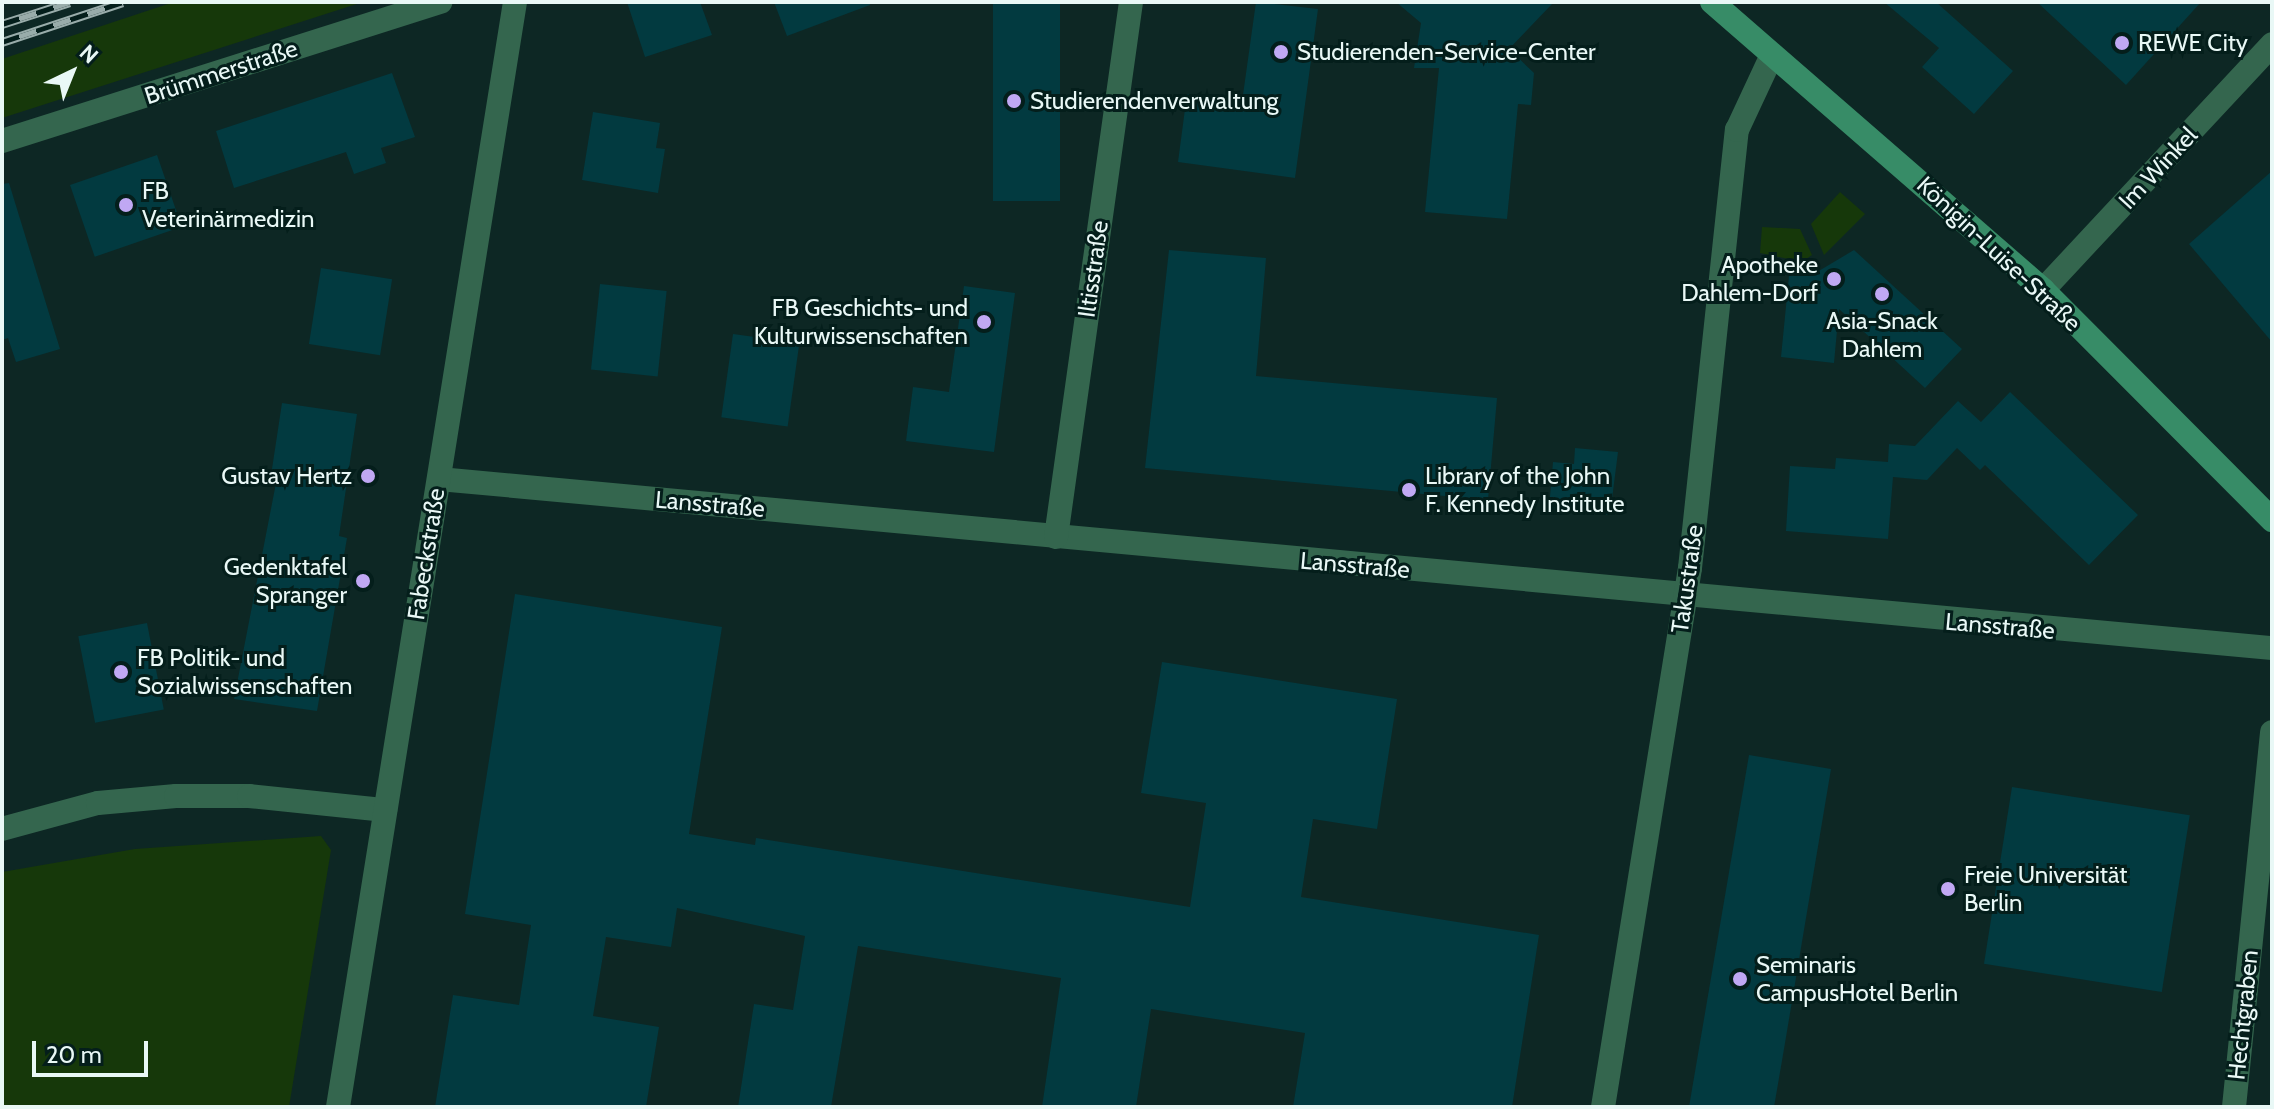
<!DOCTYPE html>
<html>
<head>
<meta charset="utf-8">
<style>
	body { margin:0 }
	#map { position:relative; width:2274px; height:1109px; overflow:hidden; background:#0d2724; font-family:Cabin,sans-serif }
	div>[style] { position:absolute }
	.green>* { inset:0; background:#16380a }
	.building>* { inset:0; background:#023a40; transform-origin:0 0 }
	.street>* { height:24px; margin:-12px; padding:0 12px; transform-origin:12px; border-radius:12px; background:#34664e }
	.secondary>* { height:24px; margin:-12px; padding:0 12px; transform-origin:12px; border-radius:12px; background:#378c67 }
	.rail>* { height:9px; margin-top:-4.5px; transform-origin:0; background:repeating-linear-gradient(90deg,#041e1b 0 18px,#99acaa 0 36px); box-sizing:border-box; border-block:2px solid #99acaa }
	.dots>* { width:22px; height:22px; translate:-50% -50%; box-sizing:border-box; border:4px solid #041e1b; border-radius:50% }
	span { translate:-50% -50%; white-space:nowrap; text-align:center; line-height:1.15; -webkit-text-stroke:6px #041e1b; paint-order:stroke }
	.poi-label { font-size:24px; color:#e9f8f6 }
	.left { translate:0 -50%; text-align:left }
	.right { translate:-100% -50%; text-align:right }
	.street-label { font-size:24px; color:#e9f8f6 }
	.frame { position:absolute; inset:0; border:4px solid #e9f8f6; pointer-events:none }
	.north { position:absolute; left:32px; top:32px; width:80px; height:80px; -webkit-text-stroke:6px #041e1b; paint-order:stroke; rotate:43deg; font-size:22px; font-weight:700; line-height:32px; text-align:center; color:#e9f8f6 }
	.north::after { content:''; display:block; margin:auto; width:28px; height:36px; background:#e9f8f6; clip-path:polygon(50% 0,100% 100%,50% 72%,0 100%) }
	.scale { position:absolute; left:32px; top:1041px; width:116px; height:36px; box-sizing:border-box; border:4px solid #e9f8f6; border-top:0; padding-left:10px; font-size:24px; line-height:28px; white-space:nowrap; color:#e9f8f6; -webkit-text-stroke:6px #041e1b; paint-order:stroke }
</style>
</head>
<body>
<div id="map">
	<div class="green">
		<div style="clip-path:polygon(174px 2px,363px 2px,2px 118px,2px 59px)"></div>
		<div style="clip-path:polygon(1840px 192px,1865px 214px,1824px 255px,1811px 224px)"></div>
		<div style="clip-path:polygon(1762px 227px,1800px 229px,1812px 255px,1802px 262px,1760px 253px)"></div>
		<div style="clip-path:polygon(321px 836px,331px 850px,289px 1107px,2px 1107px,2px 872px,135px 849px)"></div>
	</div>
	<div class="building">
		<div style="clip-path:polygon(627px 2px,700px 2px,712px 35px,645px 57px)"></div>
		<div style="clip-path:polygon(774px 2px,869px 2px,870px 5px,787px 36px)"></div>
		<div style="left:993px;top:2px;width:67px;height:199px"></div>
		<div style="clip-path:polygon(1256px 2px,1318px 9px,1295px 178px,1178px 162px,1187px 94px,1242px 102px)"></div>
		<div style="clip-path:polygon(1396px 2px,1554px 2px,1509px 49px,1534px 73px,1531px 105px,1518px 104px,1507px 219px,1425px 212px,1439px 68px,1414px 68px,1421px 23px)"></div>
		<div style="clip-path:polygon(1884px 2px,1936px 2px,2013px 71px,1974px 114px,1922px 67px,1939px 48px)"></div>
		<div style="clip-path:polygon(2037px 2px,2201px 2px,2126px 85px)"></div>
		<div style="clip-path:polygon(392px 73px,415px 137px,381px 148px,386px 163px,354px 174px,346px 152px,234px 188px,216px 131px)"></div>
		<div style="clip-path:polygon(593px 112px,660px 123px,656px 148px,665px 149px,658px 193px,582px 180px)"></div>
		<div style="left:157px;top:155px;width:76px;height:92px;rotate:71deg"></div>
		<div style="clip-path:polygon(2272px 171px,2272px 342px,2189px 244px)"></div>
		<div style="clip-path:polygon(9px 183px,60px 349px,16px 362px,8px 338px,2px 340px,2px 184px)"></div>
		<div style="clip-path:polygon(1169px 250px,1266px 258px,1256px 376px,1497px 398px,1488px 500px,1145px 468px)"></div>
		<div style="clip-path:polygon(1854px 250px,1962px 349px,1925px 388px,1839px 309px,1834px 363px,1781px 357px,1789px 276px,1812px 275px)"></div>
		<div style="left:321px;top:268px;width:72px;height:77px;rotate:9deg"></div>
		<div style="left:600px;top:284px;width:67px;height:86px;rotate:6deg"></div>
		<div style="clip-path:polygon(964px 286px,1015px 293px,994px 452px,906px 441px,913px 387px,949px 392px)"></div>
		<div style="left:733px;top:334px;width:67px;height:84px;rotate:8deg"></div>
		<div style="clip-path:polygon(2010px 392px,2138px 515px,2089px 565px,1985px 465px,1980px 470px,1957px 448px,1927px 480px,1893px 477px,1888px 539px,1786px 531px,1790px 466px,1835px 469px,1836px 458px,1888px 462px,1889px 444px,1915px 446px,1958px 401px,1981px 422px)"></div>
		<div style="clip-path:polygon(282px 403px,357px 414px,339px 536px,347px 538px,317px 711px,234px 699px,276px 483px,270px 482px)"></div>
		<div style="clip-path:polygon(1575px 448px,1618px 452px,1610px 515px,1549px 508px,1553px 462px,1574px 464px)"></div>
		<div style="clip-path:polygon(515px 594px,722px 627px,689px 834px,755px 845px,756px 838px,1190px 907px,1206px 803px,1141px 793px,1162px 662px,1397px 699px,1377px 829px,1313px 819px,1301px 897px,1539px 935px,1512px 1107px,1293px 1107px,1305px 1033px,1151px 1009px,1136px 1107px,1042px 1107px,1061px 978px,858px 946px,831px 1107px,738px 1107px,754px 1004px,793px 1010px,805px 936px,677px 908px,671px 947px,606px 937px,593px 1016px,659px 1027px,646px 1107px,435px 1107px,453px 995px,519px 1005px,531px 925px,465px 914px)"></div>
		<div style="left:147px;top:623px;width:88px;height:70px;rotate:79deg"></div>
		<div style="clip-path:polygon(1749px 755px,1831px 769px,1784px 1049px,1774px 1107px,1689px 1107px)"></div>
		<div style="left:2012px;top:787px;width:180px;height:179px;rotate:9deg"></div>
	</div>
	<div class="street">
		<div style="left:2px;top:141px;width:460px;rotate:-17.6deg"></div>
		<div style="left:2043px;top:290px;width:336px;rotate:-47deg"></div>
		<div style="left:439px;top:479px;width:1841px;rotate:5.27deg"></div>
		<div style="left:1056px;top:537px;width:540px;rotate:-82.02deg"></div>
		<div style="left:2px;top:829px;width:99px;rotate:-15.2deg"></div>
		<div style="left:98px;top:803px;width:78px;rotate:-5.1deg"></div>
		<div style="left:176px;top:796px;width:73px"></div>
		<div style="left:249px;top:796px;width:137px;rotate:5.9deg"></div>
		<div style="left:338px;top:1107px;width:1119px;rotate:-80.9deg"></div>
		<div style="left:1603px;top:1107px;width:546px;rotate:-80.83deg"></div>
		<div style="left:1690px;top:568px;width:441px;rotate:-83.9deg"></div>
		<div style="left:1737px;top:130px;width:83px;rotate:-65deg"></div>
		<div style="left:2234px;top:1107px;width:377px;rotate:-84.2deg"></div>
	</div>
	<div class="secondary">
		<div style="left:1712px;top:2px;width:439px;rotate:41deg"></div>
		<div style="left:2043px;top:290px;width:325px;rotate:45.1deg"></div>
	</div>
	<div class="rail">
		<div style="left:2px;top:24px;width:71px;rotate:-17.9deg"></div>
		<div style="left:2px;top:42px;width:127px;rotate:-18.3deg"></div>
	</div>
	<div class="dots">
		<div style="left:2122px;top:43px;background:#c0a8f3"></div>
		<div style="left:1281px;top:52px;background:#c0a8f3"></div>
		<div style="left:1014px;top:101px;background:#c0a8f3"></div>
		<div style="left:126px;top:205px;background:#c0a8f3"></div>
		<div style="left:1834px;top:279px;background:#c0a8f3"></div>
		<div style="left:1882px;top:294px;background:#c0a8f3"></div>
		<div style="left:984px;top:322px;background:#c0a8f3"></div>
		<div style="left:368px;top:476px;background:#c0a8f3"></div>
		<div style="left:1409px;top:490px;background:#c0a8f3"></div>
		<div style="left:363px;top:581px;background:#c0a8f3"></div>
		<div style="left:121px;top:672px;background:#c0a8f3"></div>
		<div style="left:1948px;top:889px;background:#c0a8f3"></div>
		<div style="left:1740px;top:979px;background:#c0a8f3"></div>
	</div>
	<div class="poi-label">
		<span class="left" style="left:2138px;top:43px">REWE City</span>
		<span class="left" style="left:1297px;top:52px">Studierenden-Service-Center</span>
		<span class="left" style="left:1030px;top:101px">Studierendenverwaltung</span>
		<span class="left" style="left:142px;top:205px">FB<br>Veterinärmedizin</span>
		<span class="right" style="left:1818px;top:279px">Apotheke<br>Dahlem-Dorf</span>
		<span class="right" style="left:968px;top:322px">FB Geschichts- und<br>Kulturwissenschaften</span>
		<span style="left:1882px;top:335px">Asia-Snack<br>Dahlem</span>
		<span class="right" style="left:352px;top:476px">Gustav Hertz</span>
		<span class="left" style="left:1425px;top:490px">Library of the John<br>F. Kennedy Institute</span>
		<span class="right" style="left:347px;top:581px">Gedenktafel<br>Spranger</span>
		<span class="left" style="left:137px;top:672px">FB Politik- und<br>Sozialwissenschaften</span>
		<span class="left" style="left:1964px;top:889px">Freie Universität<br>Berlin</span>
		<span class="left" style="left:1756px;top:979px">Seminaris<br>CampusHotel Berlin</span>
	</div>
	<div class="street-label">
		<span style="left:221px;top:72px;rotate:-18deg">Brümmerstraße</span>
		<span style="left:2158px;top:168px;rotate:-47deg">Im Winkel</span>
		<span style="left:1999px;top:254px;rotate:43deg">Königin-Luise-Straße</span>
		<span style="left:1093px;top:269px;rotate:-82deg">Iltisstraße</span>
		<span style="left:710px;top:504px;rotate:5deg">Lansstraße</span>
		<span style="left:426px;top:554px;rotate:-81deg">Fabeckstraße</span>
		<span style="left:1355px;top:565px;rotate:5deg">Lansstraße</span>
		<span style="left:1687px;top:579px;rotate:-82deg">Takustraße</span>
		<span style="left:2000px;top:626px;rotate:5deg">Lansstraße</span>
		<span style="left:2243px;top:1015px;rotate:-84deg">Hechtgraben</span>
	</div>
	<div class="frame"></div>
	<div class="north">N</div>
	<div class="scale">20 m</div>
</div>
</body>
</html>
